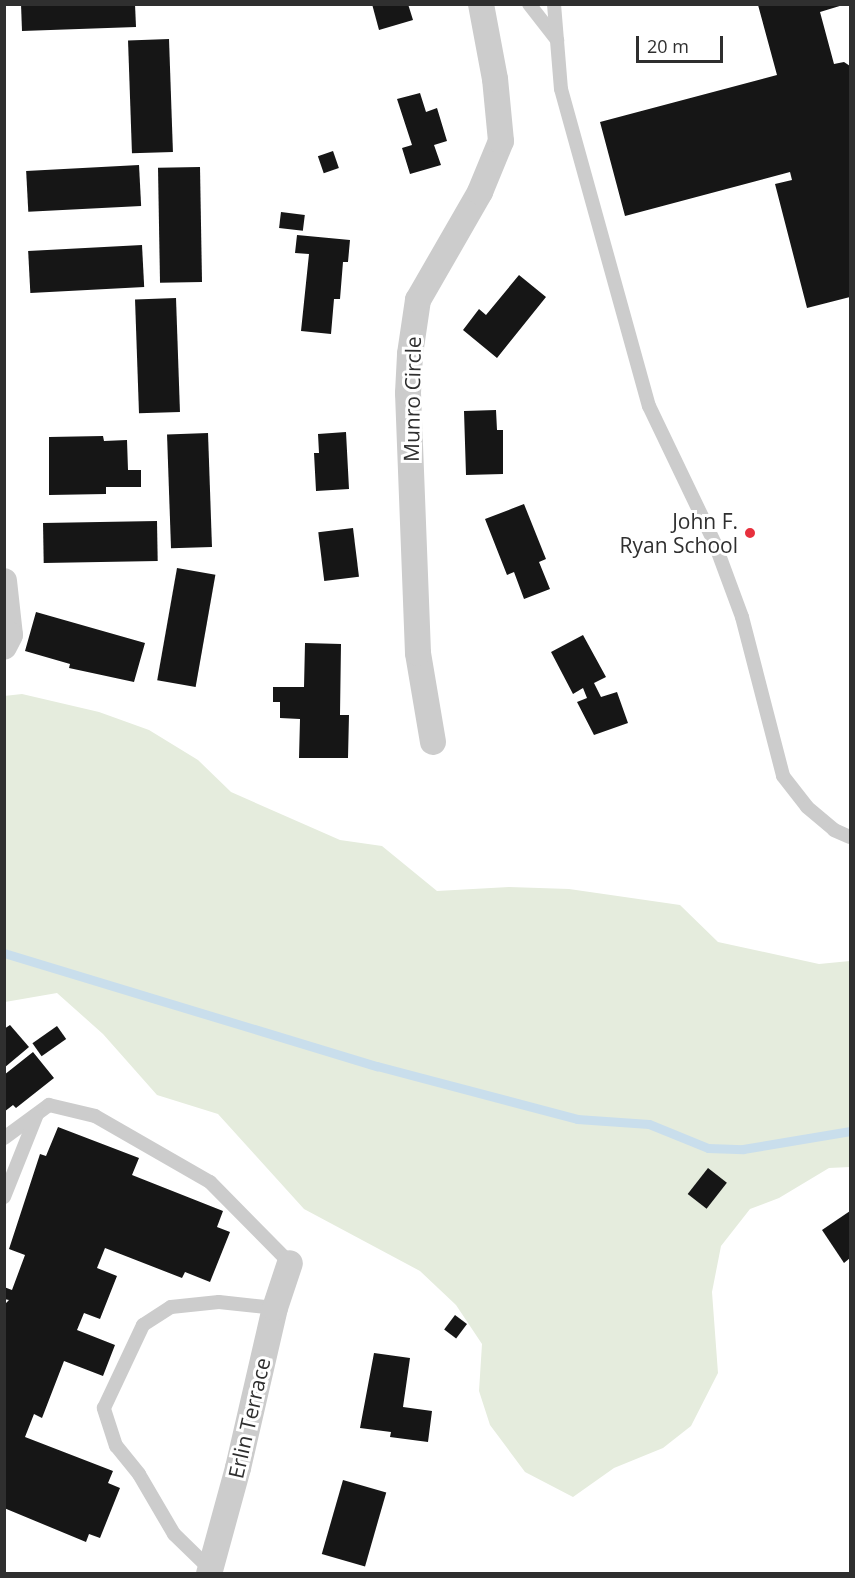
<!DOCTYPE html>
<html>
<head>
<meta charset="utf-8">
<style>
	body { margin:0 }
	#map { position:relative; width:855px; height:1578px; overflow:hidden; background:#fff; font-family:"Open Sans",sans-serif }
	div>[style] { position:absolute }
	.green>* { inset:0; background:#e5ecdd }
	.stream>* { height:9px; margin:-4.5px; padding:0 4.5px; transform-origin:4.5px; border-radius:4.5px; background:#c9deec }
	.building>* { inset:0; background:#161616; transform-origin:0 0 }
	.service>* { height:14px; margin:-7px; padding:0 7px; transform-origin:7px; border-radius:7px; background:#ccc }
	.minor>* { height:26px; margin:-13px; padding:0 13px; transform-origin:13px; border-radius:13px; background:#ccc }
	.dots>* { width:16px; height:16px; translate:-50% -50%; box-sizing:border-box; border:3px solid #fff; border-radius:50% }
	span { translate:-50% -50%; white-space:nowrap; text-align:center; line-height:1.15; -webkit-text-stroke:6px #fff; paint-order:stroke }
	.street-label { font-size:21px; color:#2f2f2f }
	.poi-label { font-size:21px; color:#2f2f2f }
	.right { translate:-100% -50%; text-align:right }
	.frame { position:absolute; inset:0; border:6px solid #2f2f2f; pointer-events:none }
	.scale { position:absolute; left:636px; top:36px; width:87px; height:27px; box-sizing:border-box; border:3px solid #2f2f2f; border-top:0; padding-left:8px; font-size:18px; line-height:21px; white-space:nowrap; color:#2f2f2f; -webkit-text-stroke:4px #fff; paint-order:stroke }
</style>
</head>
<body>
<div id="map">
	<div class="green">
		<div style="clip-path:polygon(22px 694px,99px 712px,149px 730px,198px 760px,231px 792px,340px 840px,382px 846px,437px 891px,509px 887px,569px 889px,680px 905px,718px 942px,819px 964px,850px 961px,850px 1167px,829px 1168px,779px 1198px,750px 1209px,721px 1246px,712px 1292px,718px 1373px,691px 1426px,663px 1448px,614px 1468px,573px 1497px,525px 1472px,490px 1425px,479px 1391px,482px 1344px,456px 1305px,420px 1271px,304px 1209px,218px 1114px,157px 1095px,103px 1034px,57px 993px,5px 1002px,4px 696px)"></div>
	</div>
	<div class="stream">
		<div style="left:4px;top:953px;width:390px;rotate:16.9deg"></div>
		<div style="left:377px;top:1066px;width:207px;rotate:14.8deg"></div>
		<div style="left:577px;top:1119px;width:72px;rotate:4deg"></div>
		<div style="left:649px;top:1124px;width:64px;rotate:22.1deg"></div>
		<div style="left:708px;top:1148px;width:35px;rotate:2deg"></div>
		<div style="left:743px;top:1149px;width:109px;rotate:-9.5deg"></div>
	</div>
	<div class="building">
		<div style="clip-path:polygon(21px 4px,135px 4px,136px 27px,22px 31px)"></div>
		<div style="clip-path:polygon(372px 4px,408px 4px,413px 20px,379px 30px)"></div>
		<div style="clip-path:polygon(758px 5px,843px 5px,820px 12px,834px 64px,844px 62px,850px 66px,850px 297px,807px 308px,775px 184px,792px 180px,790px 172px,625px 216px,600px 122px,777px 75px)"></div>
		<div style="left:169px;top:39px;width:113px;height:41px;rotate:88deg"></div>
		<div style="clip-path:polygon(420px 93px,426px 112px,437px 108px,447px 141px,434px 145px,441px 165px,410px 174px,402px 148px,412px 145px,397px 99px)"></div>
		<div style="left:333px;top:151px;width:18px;height:16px;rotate:71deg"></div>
		<div style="left:139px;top:165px;width:41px;height:113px;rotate:87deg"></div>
		<div style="left:200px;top:167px;width:115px;height:42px;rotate:89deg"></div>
		<div style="left:281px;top:212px;width:24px;height:16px;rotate:7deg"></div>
		<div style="clip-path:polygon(297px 235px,350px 240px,348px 262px,343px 262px,340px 299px,334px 299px,331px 334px,301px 331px,309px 254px,295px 253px)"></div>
		<div style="left:142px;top:245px;width:42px;height:114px;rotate:87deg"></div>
		<div style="clip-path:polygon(519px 275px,546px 297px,497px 358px,463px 330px,479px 309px,486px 315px)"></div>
		<div style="left:176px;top:298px;width:114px;height:41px;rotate:88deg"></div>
		<div style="clip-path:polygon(496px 410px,497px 430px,503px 430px,503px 474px,466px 475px,464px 411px)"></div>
		<div style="clip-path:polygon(346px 432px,349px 489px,316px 491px,314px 453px,319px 453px,318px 434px)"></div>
		<div style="left:208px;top:433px;width:114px;height:41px;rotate:88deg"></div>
		<div style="clip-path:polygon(103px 436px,104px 441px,127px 440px,128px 470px,141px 470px,141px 487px,106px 487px,106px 494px,49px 495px,49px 437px)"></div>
		<div style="clip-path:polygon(524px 504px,546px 559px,539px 562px,550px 589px,524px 599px,514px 572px,507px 575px,485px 519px)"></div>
		<div style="left:157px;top:521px;width:40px;height:114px;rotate:89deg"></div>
		<div style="left:353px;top:528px;width:49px;height:35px;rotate:83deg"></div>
		<div style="left:177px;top:568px;width:39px;height:114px;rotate:10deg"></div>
		<div style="clip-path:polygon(36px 612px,145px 643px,134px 682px,69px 668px,70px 664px,25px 651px)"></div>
		<div style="clip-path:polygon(583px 635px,606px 677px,594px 683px,601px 697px,617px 692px,628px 723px,594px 735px,577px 702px,587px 698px,583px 688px,573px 694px,551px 652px)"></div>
		<div style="clip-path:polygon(305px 643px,341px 644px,340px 715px,349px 715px,348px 758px,299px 758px,300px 719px,280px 718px,280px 702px,273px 702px,273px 687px,304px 687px)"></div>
		<div style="clip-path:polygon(10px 1025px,29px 1047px,4px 1068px,4px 1029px)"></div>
		<div style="left:57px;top:1026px;width:16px;height:30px;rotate:55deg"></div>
		<div style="clip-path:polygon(33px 1052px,54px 1078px,16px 1108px,13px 1105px,4px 1112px,4px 1075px)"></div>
		<div style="clip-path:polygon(58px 1127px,139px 1158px,132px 1175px,223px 1211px,217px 1227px,230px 1232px,210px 1282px,185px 1272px,182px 1278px,105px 1248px,97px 1268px,117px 1276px,100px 1319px,84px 1313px,77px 1330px,115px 1345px,103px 1376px,64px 1361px,42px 1418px,34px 1414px,25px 1437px,113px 1471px,108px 1483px,120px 1488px,100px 1538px,89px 1534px,86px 1542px,4px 1508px,4px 1305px,9px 1300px,4px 1299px,4px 1287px,12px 1290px,25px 1255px,9px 1249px,40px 1154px,46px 1156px)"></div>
		<div style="left:708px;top:1168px;width:24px;height:33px;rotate:38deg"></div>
		<div style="clip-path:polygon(850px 1211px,850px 1258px,844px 1263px,822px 1230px)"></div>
		<div style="left:455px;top:1315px;width:15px;height:18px;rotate:37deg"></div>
		<div style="clip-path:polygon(374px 1353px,410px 1358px,403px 1407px,432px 1411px,428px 1442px,390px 1437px,391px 1432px,360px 1428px)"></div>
		<div style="left:343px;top:1480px;width:45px;height:77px;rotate:16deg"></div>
	</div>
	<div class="service">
		<div style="left:529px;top:4px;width:46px;rotate:52.1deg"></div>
		<div style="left:554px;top:4px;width:85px;rotate:85.3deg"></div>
		<div style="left:561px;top:89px;width:329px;rotate:74.5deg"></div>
		<div style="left:649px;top:406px;width:153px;rotate:64.4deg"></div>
		<div style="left:715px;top:544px;width:78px;rotate:69.7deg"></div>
		<div style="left:742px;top:617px;width:164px;rotate:75.5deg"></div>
		<div style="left:783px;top:776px;width:39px;rotate:52deg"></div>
		<div style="left:807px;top:807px;width:35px;rotate:40deg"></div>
		<div style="left:834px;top:830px;width:17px;rotate:24deg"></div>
		<div style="left:4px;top:1138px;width:56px;rotate:-36.3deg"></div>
		<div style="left:49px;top:1105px;width:47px;rotate:13.4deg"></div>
		<div style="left:95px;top:1116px;width:133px;rotate:29.9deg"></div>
		<div style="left:210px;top:1182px;width:114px;rotate:45.4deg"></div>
		<div style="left:4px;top:1197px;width:89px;rotate:-68.3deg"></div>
		<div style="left:210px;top:1569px;width:50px;rotate:-135.8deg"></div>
		<div style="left:174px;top:1534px;width:69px;rotate:-120.3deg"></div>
		<div style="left:139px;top:1474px;width:36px;rotate:-129deg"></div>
		<div style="left:116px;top:1446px;width:40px;rotate:-108deg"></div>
		<div style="left:104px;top:1408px;width:92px;rotate:-64.8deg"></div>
		<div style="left:143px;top:1325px;width:33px;rotate:-33deg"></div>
		<div style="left:171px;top:1307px;width:48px;rotate:-5.9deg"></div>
		<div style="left:219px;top:1302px;width:56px;rotate:6.1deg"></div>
	</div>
	<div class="minor">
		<div style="left:4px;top:581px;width:54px;rotate:83.7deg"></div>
		<div style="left:10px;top:635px;width:13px;rotate:117deg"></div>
		<div style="left:433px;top:742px;width:90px;rotate:-99.6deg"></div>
		<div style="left:418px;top:653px;width:260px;rotate:-92.2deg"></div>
		<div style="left:408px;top:393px;width:39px;rotate:-87deg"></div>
		<div style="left:410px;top:354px;width:55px;rotate:-81.6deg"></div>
		<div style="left:418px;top:300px;width:125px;rotate:-60.1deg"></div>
		<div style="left:480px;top:192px;width:55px;rotate:-67.6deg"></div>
		<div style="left:501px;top:141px;width:62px;rotate:-95.5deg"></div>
		<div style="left:495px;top:79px;width:76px;rotate:-100.6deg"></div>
		<div style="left:209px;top:1574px;width:110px;rotate:-74.7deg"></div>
		<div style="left:238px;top:1468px;width:164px;rotate:-77deg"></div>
		<div style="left:275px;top:1308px;width:47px;rotate:-71.6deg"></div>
	</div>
	<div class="dots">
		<div style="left:750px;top:533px;background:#e7303d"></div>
	</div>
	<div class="street-label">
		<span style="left:412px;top:399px;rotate:-89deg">Munro Circle</span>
		<span style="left:249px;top:1418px;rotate:-77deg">Erlin Terrace</span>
	</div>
	<div class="poi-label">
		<span class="right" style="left:738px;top:533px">John F.<br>Ryan School</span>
	</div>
	<div class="frame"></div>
	<div class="scale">20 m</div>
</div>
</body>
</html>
